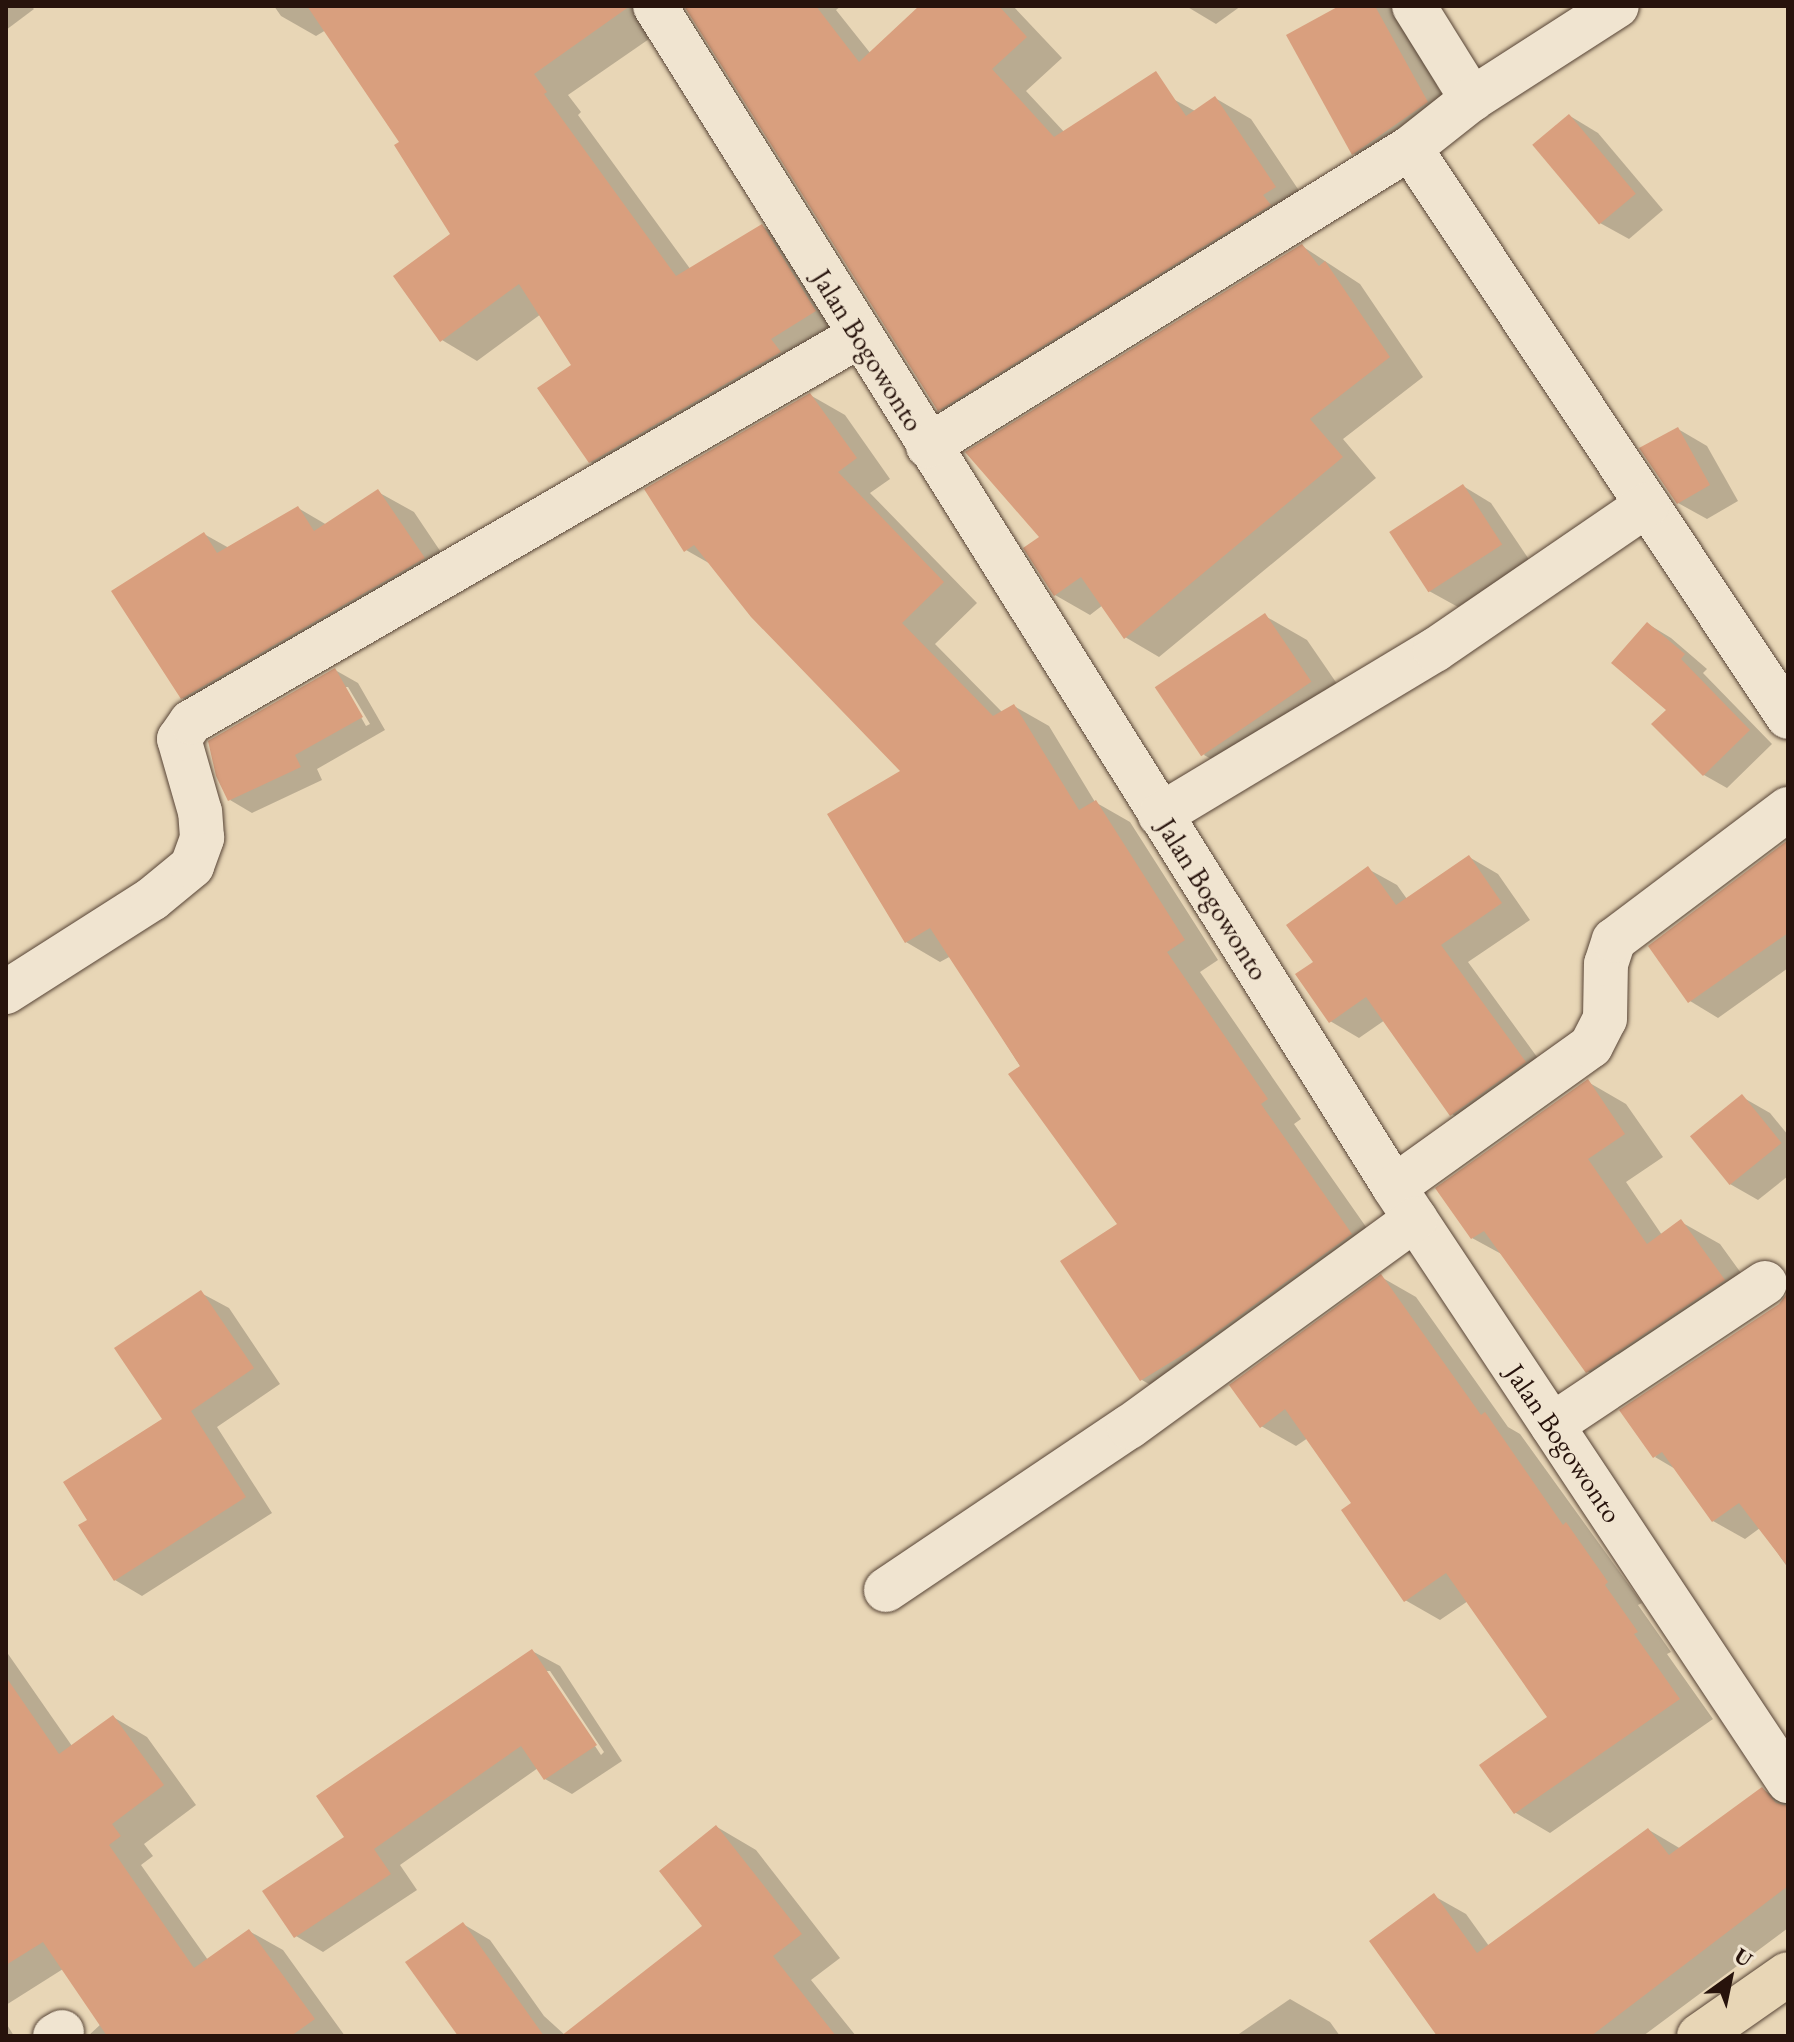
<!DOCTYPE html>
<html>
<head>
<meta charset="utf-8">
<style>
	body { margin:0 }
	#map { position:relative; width:1794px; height:2042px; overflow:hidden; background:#e8d6b6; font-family:"EB Garamond",serif }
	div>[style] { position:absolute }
	.shadow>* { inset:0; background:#0003 }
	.building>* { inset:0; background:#d99f7e; transform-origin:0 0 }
	.roads { filter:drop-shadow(0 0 2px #574436) drop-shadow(0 0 2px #574436) }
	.minor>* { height:44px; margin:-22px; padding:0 22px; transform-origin:22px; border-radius:22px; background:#f0e4d0 }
	.major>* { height:44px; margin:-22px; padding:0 22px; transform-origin:22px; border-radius:22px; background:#e8d6b6 }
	span { translate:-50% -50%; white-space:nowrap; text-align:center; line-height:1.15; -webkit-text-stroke:6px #f0e4d0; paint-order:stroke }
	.street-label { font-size:28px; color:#27130c }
	.frame { position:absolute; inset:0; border:8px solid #27130c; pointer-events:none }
	.north { position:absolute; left:1690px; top:1938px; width:80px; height:80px; -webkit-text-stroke:6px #f0e4d0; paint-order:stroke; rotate:33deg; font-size:22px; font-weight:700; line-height:32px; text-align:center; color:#27130c }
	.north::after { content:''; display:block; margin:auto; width:28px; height:36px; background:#27130c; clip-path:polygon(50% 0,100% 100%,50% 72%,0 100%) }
</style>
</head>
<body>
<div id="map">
	<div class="shadow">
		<div style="clip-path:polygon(6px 6px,31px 6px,34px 9px,6px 30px)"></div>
		<div style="clip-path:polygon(274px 6px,676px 6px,665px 28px,568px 95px,581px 112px,578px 115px,691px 270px,762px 226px,798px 247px,851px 332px,625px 482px,590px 462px,574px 366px,541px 314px,477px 361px,442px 340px,453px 235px,402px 143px,326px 30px,316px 36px,281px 16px)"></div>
		<div style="clip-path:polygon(687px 6px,841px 6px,836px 10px,871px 54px,922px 6px,1013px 6px,1062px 58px,1026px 91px,1066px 134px,1173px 99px,1195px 111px,1215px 98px,1251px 119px,1310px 207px,975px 430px,939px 409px)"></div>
		<div style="clip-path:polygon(1186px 6px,1241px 6px,1216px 24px)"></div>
		<div style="clip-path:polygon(1344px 6px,1389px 6px,1396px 10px,1455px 119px,1382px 170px,1353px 153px)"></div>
		<div style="clip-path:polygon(1570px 116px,1598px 133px,1663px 210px,1629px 239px,1600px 223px)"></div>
		<div style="clip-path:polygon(1302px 246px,1360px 284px,1423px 377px,1343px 439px,1376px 478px,1159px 657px,1125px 637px,1103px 605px,1090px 615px,1055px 595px,1042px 538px)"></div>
		<div style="clip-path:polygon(810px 395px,845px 415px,890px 479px,870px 493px,977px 603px,935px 644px,1003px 713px,1014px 706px,1049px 726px,1095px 802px,1130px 822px,1218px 960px,1200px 972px,1301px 1119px,1294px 1124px,1385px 1254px,1176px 1400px,1142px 1380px,1063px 1262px,1120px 1225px,951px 956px,940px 962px,906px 942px,903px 771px,714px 566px,686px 550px)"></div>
		<div style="clip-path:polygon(1678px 429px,1707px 446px,1738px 501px,1707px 519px,1678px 503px)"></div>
		<div style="clip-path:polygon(1463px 486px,1491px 503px,1530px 561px,1458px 607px,1429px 591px)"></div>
		<div style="clip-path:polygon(378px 492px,414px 512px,459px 579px,218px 718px,182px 698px,204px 534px,229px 548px,298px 508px,327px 525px)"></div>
		<div style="clip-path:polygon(1265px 616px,1307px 640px,1353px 707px,1246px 779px,1204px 755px)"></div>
		<div style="clip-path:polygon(1648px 624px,1671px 638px,1707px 669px,1703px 673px,1772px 744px,1727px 788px,1704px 775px,1669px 709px)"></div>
		<div style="clip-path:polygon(evenodd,335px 670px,358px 683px,385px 730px,317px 769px,322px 780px,252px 813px,230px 800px,335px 670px,344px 687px,348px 687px,370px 724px,366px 726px,344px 687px)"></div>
		<div style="clip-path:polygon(1788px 841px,1788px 968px,1718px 1018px,1690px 1001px)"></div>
		<div style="clip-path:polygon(1469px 857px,1498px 874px,1530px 920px,1468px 962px,1553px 1079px,1480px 1131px,1452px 1114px,1385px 1020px,1359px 1038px,1330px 1021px,1316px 962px,1368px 869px,1397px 885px,1407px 899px)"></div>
		<div style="clip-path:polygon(1588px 1082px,1626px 1104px,1663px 1157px,1626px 1182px,1662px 1235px,1681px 1222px,1720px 1244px,1762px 1302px,1626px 1393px,1587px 1371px,1505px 1256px,1472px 1238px)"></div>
		<div style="clip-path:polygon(1742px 1097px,1770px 1113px,1788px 1135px,1788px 1176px,1758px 1200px,1730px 1184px)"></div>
		<div style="clip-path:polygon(1381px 1277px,1416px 1297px,1508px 1427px,1520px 1434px,1642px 1603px,1638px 1605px,1671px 1652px,1667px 1654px,1713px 1719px,1550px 1833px,1516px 1813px,1482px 1765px,1550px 1717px,1468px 1601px,1440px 1620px,1405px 1600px,1354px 1504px,1308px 1438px,1296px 1446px,1261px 1426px)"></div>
		<div style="clip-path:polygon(201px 1293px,229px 1308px,280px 1384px,217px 1427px,272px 1513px,142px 1596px,115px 1580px)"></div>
		<div style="clip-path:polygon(1788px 1297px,1788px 1568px,1760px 1528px,1745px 1539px,1713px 1521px,1677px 1470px,1655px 1457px)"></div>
		<div style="clip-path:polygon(6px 1651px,72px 1746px,113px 1717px,147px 1737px,196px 1805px,144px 1844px,153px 1856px,141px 1865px,208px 1960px,249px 1931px,283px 1950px,345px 2036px,88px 2036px,101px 2024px,63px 1969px,6px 2005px)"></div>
		<div style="clip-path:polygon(evenodd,532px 1651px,560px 1666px,622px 1761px,572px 1794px,545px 1779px,538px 1768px,400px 1865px,417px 1890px,323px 1952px,296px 1936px,347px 1838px,532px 1651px,545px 1671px,550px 1671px,604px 1752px,601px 1755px,545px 1671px)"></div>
		<div style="clip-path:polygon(1762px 1789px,1788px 1804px,1788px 1928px,1643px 2036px,1440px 2036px,1434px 1896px,1466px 1914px,1489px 1946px,1649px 1830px,1681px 1849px)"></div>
		<div style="clip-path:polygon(717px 1827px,756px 1850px,840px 1958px,811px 1980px,856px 2036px,584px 2036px,705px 1926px)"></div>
		<div style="clip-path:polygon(463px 1924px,490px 1940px,544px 2016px,566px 2036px,460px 2036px)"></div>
		<div style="clip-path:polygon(1290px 1999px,1330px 2022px,1340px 2036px,1236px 2036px)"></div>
		<div style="clip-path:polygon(6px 2023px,14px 2036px,6px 2036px)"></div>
	</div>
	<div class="building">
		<div style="clip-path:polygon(307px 6px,630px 6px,534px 74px,547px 92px,544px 94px,676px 276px,762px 224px,816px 311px,771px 339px,781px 352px,589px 463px,537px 388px,571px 365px,519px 284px,440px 342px,393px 276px,450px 234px,394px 145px,399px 142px)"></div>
		<div style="clip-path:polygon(684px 6px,816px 6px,859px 62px,919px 6px,999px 6px,1027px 37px,992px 69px,1054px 137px,1156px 71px,1186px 116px,1215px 96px,1276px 187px,1263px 195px,1271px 205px,938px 411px)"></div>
		<div style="clip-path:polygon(1339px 6px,1375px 6px,1428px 102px,1352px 155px,1286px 35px)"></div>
		<div style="left:1569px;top:114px;width:104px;height:48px;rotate:50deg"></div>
		<div style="clip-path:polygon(1302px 244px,1319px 266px,1325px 261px,1390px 357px,1310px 419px,1343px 457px,1124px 639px,1081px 577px,1054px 596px,1023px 548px,1039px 537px,965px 452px)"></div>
		<div style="clip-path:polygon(810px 393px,857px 458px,838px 472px,944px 582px,902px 623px,993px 716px,1014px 704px,1079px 810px,1096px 800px,1185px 940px,1167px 952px,1268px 1099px,1261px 1104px,1352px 1234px,1199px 1345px,1140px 1381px,1060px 1261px,1117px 1224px,1008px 1074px,1020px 1066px,930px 928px,905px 943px,827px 814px,900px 771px,751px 617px,694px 545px,684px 552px,644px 489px)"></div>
		<div style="clip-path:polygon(1678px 427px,1710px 485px,1677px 504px,1639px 448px)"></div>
		<div style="left:1463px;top:484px;width:72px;height:88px;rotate:57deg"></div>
		<div style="clip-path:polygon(378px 489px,425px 558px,181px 699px,111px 591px,204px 532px,217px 553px,298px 506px,314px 531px)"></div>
		<div style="left:1265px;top:613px;width:83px;height:133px;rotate:56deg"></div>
		<div style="clip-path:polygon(1647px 622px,1685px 654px,1681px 659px,1750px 730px,1703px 776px,1651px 724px,1666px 710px,1611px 663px)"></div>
		<div style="clip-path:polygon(335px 668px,363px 717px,295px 755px,301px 767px,228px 801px,216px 776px,208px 741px)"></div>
		<div style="clip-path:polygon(1788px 840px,1788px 933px,1688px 1003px,1648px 946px)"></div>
		<div style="clip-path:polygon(1469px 855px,1502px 903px,1441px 945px,1526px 1062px,1450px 1116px,1366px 997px,1329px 1023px,1295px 974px,1313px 962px,1286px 925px,1368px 866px,1396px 905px)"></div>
		<div style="clip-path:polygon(1588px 1079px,1625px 1134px,1588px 1159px,1647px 1244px,1681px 1219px,1725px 1280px,1586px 1373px,1484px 1231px,1471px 1239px,1435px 1188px)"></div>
		<div style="left:1742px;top:1094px;width:63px;height:67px;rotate:51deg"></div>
		<div style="clip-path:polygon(1381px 1274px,1481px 1415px,1485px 1412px,1563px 1525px,1566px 1522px,1608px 1582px,1605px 1585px,1638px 1632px,1634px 1634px,1680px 1699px,1514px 1814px,1479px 1765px,1547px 1717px,1446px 1573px,1404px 1602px,1341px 1510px,1351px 1503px,1285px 1409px,1260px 1428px,1229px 1385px)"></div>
		<div style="clip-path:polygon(201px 1290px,254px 1368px,191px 1411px,246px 1497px,114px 1581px,78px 1525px,87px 1520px,63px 1482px,162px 1419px,114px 1348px)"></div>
		<div style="clip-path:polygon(1788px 1292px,1788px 1567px,1739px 1503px,1712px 1522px,1662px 1452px,1653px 1458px,1619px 1410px,1779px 1304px)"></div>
		<div style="clip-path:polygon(532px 1649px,597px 1745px,544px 1780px,521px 1746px,374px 1849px,391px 1874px,294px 1938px,262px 1891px,344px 1837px,316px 1796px)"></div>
		<div style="clip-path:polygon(6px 1677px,59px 1754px,113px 1715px,164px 1785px,112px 1824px,121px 1836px,109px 1845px,194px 1968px,249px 1929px,315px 2019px,291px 2036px,107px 2036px,43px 1942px,6px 1965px)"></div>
		<div style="clip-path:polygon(1762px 1787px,1776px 1803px,1788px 1806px,1788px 1886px,1591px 2036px,1437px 2036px,1369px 1941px,1434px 1893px,1477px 1953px,1648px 1828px,1669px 1855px)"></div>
		<div style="clip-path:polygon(716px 1825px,802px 1934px,773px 1956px,836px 2036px,561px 2036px,702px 1926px,659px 1871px)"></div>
		<div style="clip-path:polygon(463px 1922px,544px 2036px,458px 2036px,405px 1962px)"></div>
	</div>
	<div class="roads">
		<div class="minor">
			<div style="left:655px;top:6px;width:1393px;rotate:57.96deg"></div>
			<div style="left:1394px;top:1187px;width:713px;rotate:56.44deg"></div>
			<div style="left:1414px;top:6px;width:110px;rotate:58.1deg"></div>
			<div style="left:1410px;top:148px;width:683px;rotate:56.4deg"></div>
			<div style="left:928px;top:446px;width:567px;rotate:-31.73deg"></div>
			<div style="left:1410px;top:148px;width:79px;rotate:-38.3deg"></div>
			<div style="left:1472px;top:99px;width:172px;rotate:-32.7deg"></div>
			<div style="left:1160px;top:815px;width:321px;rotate:-31deg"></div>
			<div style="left:1435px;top:650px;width:257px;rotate:-34.4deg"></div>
			<div style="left:6px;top:992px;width:173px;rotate:-32.5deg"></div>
			<div style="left:152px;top:899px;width:52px;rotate:-39.5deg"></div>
			<div style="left:192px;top:866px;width:30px;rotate:-70deg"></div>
			<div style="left:202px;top:838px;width:26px;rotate:-94deg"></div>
			<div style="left:200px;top:812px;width:76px;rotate:-106deg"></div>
			<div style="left:179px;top:739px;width:21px;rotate:-55deg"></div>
			<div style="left:191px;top:722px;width:772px;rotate:-30.02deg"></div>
			<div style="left:1394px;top:1187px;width:242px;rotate:-35.6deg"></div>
			<div style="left:1591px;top:1046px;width:30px;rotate:-63deg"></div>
			<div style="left:1605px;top:1019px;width:55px;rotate:-89deg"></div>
			<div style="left:1606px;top:964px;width:25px;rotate:-72deg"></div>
			<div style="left:1614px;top:940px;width:218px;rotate:-37deg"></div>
			<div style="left:1552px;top:1425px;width:256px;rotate:-33.7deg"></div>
			<div style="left:886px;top:1590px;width:293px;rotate:-33.9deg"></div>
			<div style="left:1129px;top:1427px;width:354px;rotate:-36deg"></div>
			<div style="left:55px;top:2036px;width:8px;rotate:-30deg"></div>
		</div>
		<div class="major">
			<div style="left:1699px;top:2036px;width:108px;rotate:-34.9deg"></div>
		</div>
	</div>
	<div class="street-label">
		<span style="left:868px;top:350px;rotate:58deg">Jalan Bogowonto</span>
		<span style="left:1213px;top:899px;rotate:58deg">Jalan Bogowonto</span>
		<span style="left:1564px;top:1443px;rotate:56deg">Jalan Bogowonto</span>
	</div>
	<div class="frame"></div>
	<div class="north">U</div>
</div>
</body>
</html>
